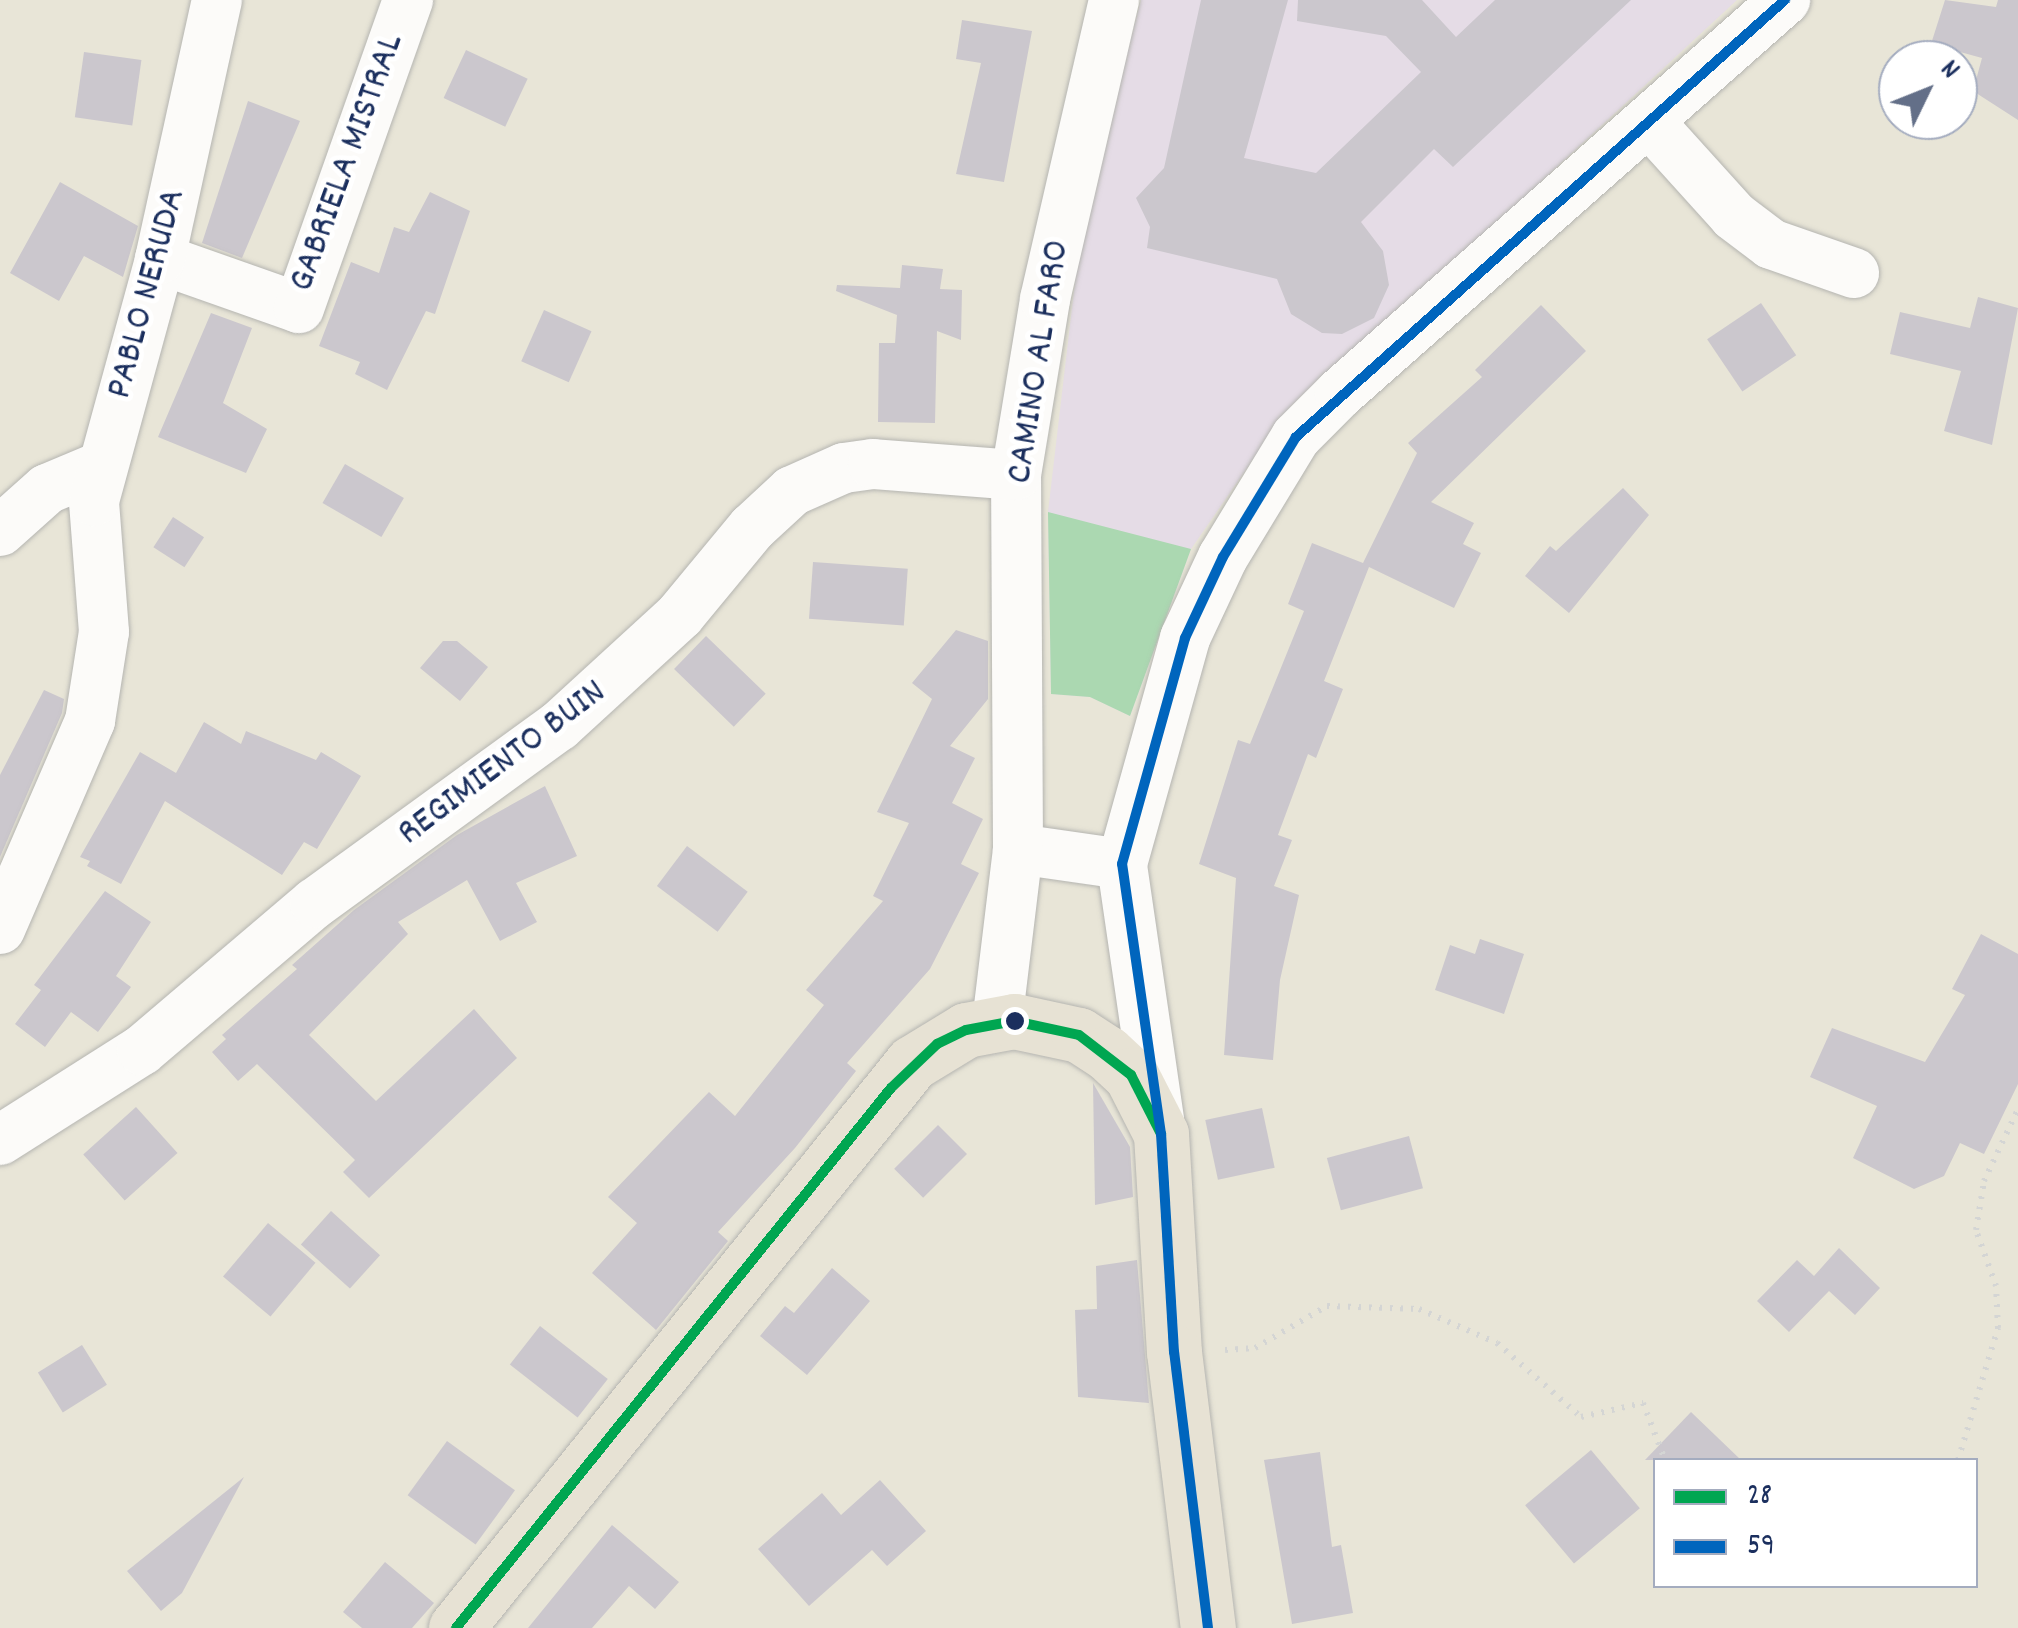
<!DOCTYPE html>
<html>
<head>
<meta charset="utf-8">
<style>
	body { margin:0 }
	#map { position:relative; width:2018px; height:1628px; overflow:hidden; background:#e8e5d7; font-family:Dekko,sans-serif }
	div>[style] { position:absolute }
	.built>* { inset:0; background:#e5dce6 }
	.green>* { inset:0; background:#abd8b1 }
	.building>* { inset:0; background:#cbc7cd; transform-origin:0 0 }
	.path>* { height:6px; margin-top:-3px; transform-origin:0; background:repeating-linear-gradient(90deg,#d4d5d4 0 2.5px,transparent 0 10.5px) }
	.roads { filter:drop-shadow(0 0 2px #b5b5b1) drop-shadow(0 0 2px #b5b5b1) }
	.minor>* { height:50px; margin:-25px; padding:0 25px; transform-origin:25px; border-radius:25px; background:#fcfbf9 }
	.major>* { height:55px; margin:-27.5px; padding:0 27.5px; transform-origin:27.5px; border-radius:27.5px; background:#e7e2d4 }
	.bus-1>* { height:10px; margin:-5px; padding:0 5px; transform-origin:5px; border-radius:5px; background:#00a651 }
	.bus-2>* { height:10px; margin:-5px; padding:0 5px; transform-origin:5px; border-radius:5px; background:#0065bd }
	.dots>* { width:28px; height:28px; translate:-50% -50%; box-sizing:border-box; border:5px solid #fff; border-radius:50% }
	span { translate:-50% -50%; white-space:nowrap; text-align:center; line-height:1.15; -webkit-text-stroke:10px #fff; paint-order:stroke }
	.street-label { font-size:38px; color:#1b2f5e }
	.legend { position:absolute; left:1653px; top:1458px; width:325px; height:130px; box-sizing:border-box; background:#fff; border:2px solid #a4acbf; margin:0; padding:12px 18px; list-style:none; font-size:30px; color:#1b2f5e }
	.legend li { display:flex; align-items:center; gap:20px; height:50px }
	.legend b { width:50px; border:2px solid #a4acbf }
	.north { position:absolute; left:1878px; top:40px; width:100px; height:100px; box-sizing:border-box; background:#fff; border:2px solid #a4acbf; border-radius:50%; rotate:47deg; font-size:28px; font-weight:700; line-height:40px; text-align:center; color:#1b2f5e }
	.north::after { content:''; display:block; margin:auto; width:35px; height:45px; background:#636f88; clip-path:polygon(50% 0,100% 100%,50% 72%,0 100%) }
</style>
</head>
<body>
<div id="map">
	<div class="built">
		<div style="clip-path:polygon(1141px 0,1737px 0,1274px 429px,1191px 549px,1130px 716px,1090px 697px,1051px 694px,1048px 512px,1082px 223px)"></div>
	</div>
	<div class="green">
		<div style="clip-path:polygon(1048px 512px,1191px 549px,1130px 716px,1090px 697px,1051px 694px)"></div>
	</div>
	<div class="building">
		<div style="clip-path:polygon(1201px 0,1288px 0,1244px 158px,1316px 173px,1421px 72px,1386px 36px,1297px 21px,1298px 0,1422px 0,1456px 37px,1495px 0,1631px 0,1453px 167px,1434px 149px,1361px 222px,1383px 251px,1389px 285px,1374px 318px,1342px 334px,1322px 333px,1291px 314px,1277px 279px,1147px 248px,1150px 227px,1136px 198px,1164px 168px)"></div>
		<div style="clip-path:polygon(1945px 0,1996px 7px,1998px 0,2018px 0,2018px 120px,1973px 91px,1982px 58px,1931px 44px)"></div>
		<div style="clip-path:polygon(962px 20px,1032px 31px,1004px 182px,956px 174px,981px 63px,956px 59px)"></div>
		<div style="left:466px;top:50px;width:68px;height:53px;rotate:25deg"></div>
		<div style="left:84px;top:52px;width:58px;height:66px;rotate:8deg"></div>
		<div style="clip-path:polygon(248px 101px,300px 121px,242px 258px,202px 243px)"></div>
		<div style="clip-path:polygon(60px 182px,138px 226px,123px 277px,84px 256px,59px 301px,10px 273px)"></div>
		<div style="clip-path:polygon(430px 192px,470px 211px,435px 314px,426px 311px,387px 390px,355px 374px,360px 362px,319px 346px,351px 262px,379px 273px,394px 227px,409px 232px)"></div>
		<div style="clip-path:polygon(902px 265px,943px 269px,940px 289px,962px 290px,961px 340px,937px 331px,935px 423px,878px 422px,879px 343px,895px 343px,897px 315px,836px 291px,837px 285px,900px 288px)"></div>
		<div style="clip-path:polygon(1978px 297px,2018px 308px,1992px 445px,1944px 431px,1961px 371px,1890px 354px,1900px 312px,1970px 328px)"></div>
		<div style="left:1761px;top:303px;width:63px;height:65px;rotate:56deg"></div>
		<div style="clip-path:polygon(1541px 305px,1586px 351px,1431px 502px,1474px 523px,1463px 544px,1481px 553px,1454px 608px,1369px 567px,1324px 681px,1343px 689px,1316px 758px,1308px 754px,1278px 835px,1292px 840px,1274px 886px,1299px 895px,1280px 980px,1273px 1060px,1224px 1055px,1236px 878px,1199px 864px,1238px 740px,1250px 744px,1304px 611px,1288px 604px,1312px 543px,1363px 563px,1417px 453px,1408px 443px,1482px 377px,1475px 370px)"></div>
		<div style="left:544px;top:310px;width:52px;height:56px;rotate:24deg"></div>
		<div style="clip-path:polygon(211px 313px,252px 328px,223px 403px,267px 429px,246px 473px,158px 437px)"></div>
		<div style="left:345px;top:464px;width:68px;height:45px;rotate:30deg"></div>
		<div style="clip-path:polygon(1623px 488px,1649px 515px,1569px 613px,1525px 576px,1550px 546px,1556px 551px)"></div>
		<div style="left:173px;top:517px;width:37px;height:36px;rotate:33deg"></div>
		<div style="left:813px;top:562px;width:95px;height:57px;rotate:4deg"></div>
		<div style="clip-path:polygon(956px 630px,988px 641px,988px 699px,950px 746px,975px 758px,952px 803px,983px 819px,961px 864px,979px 873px,930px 969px,847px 1063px,856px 1071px,795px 1148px,718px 1232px,728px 1241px,656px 1330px,592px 1273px,637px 1223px,608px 1197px,709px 1092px,735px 1116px,824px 1005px,806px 990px,883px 901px,873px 896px,909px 823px,877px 812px,932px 699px,912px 683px)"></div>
		<div style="left:706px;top:636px;width:83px;height:46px;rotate:44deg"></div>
		<div style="clip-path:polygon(443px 641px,457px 641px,488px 667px,460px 701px,420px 668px)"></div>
		<div style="clip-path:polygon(44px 690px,64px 699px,62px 713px,0 857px,0 775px)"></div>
		<div style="clip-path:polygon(204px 722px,241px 744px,246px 731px,316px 760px,321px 752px,361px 776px,317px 849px,304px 842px,282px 875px,165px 801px,121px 884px,87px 866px,90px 861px,80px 857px,140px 752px,176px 773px)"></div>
		<div style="clip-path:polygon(545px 786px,577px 856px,516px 883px,537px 922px,500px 941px,467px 880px,398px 922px,408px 934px,309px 1035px,376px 1101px,474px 1009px,517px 1058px,369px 1198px,343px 1172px,355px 1160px,257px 1064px,238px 1081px,212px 1052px,226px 1039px,222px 1035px,297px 969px,292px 965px,354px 910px,457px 835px)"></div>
		<div style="left:687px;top:846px;width:76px;height:50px;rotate:37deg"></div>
		<div style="clip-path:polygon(105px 891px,151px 922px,116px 976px,131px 987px,98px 1032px,71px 1012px,45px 1047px,15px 1024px,41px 990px,34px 985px)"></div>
		<div style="clip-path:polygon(1981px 934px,2018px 954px,2018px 1084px,1984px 1154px,1960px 1143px,1944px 1176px,1914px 1189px,1853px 1158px,1877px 1106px,1810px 1077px,1832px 1028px,1925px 1062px,1965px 995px,1952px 989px)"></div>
		<div style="clip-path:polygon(1480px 939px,1524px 954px,1504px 1014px,1435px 990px,1450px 945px,1475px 954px)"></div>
		<div style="clip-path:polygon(1093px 1083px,1130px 1147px,1133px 1197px,1095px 1205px)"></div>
		<div style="left:136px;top:1107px;width:62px;height:71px;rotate:48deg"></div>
		<div style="left:1262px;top:1108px;width:61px;height:58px;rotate:78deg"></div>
		<div style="left:938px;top:1125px;width:41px;height:62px;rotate:45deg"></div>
		<div style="left:1409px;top:1136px;width:54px;height:85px;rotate:75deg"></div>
		<div style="left:331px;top:1211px;width:66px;height:45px;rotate:42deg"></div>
		<div style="left:268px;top:1223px;width:62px;height:70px;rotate:40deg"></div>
		<div style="clip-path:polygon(1839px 1248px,1880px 1288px,1855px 1315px,1829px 1291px,1789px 1332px,1757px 1301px,1797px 1260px,1814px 1276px)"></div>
		<div style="clip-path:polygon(1137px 1260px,1149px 1403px,1078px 1397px,1075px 1310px,1097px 1309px,1096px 1266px)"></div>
		<div style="clip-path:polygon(832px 1268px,870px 1301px,807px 1375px,760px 1336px,785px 1306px,794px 1313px)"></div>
		<div style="left:540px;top:1326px;width:86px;height:49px;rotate:38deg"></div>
		<div style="left:82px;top:1345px;width:47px;height:52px;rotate:58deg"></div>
		<div style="clip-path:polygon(1691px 1412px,1741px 1460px,1645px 1460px)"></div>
		<div style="left:447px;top:1441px;width:84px;height:67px;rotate:36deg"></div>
		<div style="left:1591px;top:1450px;width:76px;height:86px;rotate:50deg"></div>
		<div style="clip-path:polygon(1320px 1452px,1332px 1547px,1341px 1545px,1353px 1613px,1292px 1624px,1264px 1460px)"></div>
		<div style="clip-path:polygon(244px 1477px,182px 1593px,161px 1611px,127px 1571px)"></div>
		<div style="clip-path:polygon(880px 1480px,926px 1531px,887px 1566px,872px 1550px,809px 1606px,758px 1549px,822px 1493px,841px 1515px)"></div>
		<div style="clip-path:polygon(612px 1525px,679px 1582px,655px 1609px,629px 1586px,592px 1628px,528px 1628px)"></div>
		<div style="clip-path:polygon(385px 1562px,434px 1603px,412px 1628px,362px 1628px,343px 1612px)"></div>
	</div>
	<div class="path">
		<div style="left:1225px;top:1350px;width:30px;rotate:-4deg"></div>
		<div style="left:1255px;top:1348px;width:83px;rotate:-30.3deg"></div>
		<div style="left:1327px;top:1306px;width:92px;rotate:1.9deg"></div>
		<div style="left:1419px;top:1309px;width:85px;rotate:23.6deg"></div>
		<div style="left:1497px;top:1343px;width:112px;rotate:41.4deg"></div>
		<div style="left:1581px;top:1417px;width:64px;rotate:-12.7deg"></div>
		<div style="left:1643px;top:1403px;width:61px;rotate:68.9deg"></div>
		<div style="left:1958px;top:1460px;width:138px;rotate:-73.1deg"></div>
		<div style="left:1998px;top:1328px;width:42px;rotate:-92.7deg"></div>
		<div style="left:1996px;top:1286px;width:59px;rotate:-109.7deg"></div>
		<div style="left:1976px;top:1230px;width:50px;rotate:-80.7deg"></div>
		<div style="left:1984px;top:1181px;width:80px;rotate:-64.7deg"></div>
	</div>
	<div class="roads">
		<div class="minor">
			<div style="left:1651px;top:124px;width:124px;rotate:47.9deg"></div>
			<div style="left:1734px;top:216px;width:46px;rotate:37.1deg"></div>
			<div style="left:1771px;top:244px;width:88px;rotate:19.3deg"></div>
			<div style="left:160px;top:259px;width:147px;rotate:19.4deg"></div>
			<div style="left:299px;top:308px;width:327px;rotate:-70.5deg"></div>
			<div style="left:0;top:531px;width:63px;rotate:-41.8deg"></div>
			<div style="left:47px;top:489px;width:60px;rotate:-22.7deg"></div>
			<div style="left:1018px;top:849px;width:105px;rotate:8.2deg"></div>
			<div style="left:0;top:929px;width:227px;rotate:-66.6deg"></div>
			<div style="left:90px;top:721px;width:90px;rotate:-81.1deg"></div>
			<div style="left:104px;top:632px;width:131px;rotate:-94.4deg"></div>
			<div style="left:94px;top:501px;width:251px;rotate:-74.7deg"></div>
			<div style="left:160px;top:259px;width:265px;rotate:-77.6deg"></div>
			<div style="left:997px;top:1023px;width:175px;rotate:-83.1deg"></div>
			<div style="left:1018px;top:849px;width:374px;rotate:-90.3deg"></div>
			<div style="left:1016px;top:475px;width:178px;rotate:-80.6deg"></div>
			<div style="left:1045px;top:299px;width:307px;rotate:-77deg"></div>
			<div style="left:1159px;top:1119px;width:258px;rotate:-98.3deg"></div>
			<div style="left:1122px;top:864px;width:235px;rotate:-74.4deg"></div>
			<div style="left:1185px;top:638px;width:89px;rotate:-64.9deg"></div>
			<div style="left:1223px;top:557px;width:140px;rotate:-58.7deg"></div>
			<div style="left:1296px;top:437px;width:62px;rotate:-45deg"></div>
			<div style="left:1340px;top:393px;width:594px;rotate:-41.45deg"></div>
			<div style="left:0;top:1140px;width:168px;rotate:-32.4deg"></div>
			<div style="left:142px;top:1050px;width:227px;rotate:-40.4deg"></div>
			<div style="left:315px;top:903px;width:301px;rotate:-36deg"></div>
			<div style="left:559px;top:726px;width:164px;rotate:-42.5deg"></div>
			<div style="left:680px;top:615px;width:113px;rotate:-50.4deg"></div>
			<div style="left:752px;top:528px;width:54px;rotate:-42.8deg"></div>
			<div style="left:792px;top:491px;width:57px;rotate:-23.9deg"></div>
			<div style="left:844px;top:468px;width:29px;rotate:-8deg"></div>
			<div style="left:873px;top:464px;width:143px;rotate:4.4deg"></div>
		</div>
		<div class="major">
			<div style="left:456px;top:1628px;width:726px;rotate:-51.09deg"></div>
			<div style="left:912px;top:1063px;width:63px;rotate:-31.4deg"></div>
			<div style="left:966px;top:1030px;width:49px;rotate:-10.6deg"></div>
			<div style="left:1014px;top:1021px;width:66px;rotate:12.2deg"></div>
			<div style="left:1079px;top:1035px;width:33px;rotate:33deg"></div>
			<div style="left:1107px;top:1053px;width:33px;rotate:43deg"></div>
			<div style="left:1131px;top:1075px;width:66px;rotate:63deg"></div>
			<div style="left:1161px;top:1134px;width:218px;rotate:86.6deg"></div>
			<div style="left:1174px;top:1352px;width:278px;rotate:83deg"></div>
		</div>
	</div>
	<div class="bus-1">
		<div style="left:456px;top:1628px;width:693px;rotate:-51.15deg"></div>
		<div style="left:891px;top:1088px;width:64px;rotate:-43.7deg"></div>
		<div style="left:937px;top:1044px;width:32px;rotate:-26deg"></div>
		<div style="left:966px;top:1030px;width:49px;rotate:-10.6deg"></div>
		<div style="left:1014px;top:1021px;width:66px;rotate:12.2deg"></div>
		<div style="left:1079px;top:1035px;width:66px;rotate:37.6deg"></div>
		<div style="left:1131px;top:1075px;width:66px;rotate:63deg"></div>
	</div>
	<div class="bus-2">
		<div style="left:1208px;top:1628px;width:278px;rotate:-97deg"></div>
		<div style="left:1174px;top:1352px;width:218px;rotate:-93.4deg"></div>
		<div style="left:1161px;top:1134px;width:273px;rotate:-98.2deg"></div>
		<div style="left:1122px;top:864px;width:235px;rotate:-74.4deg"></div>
		<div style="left:1185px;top:638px;width:89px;rotate:-64.9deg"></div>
		<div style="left:1223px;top:557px;width:140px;rotate:-58.7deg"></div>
		<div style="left:1296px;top:437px;width:656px;rotate:-41.79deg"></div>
	</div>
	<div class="dots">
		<div style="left:1015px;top:1021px;background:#1b2f5e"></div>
	</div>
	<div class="street-label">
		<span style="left:348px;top:163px;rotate:-70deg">GABRIELA MISTRAL</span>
		<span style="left:148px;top:294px;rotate:-75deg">PABLO NERUDA</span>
		<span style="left:1040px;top:362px;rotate:-81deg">CAMINO AL FARO</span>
		<span style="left:503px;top:764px;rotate:-37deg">REGIMIENTO BUIN</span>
	</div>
	<ul class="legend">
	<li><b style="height:12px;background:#00a651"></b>28</li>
	<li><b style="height:12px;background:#0065bd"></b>59</li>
	</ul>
	<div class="north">N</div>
</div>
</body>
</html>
